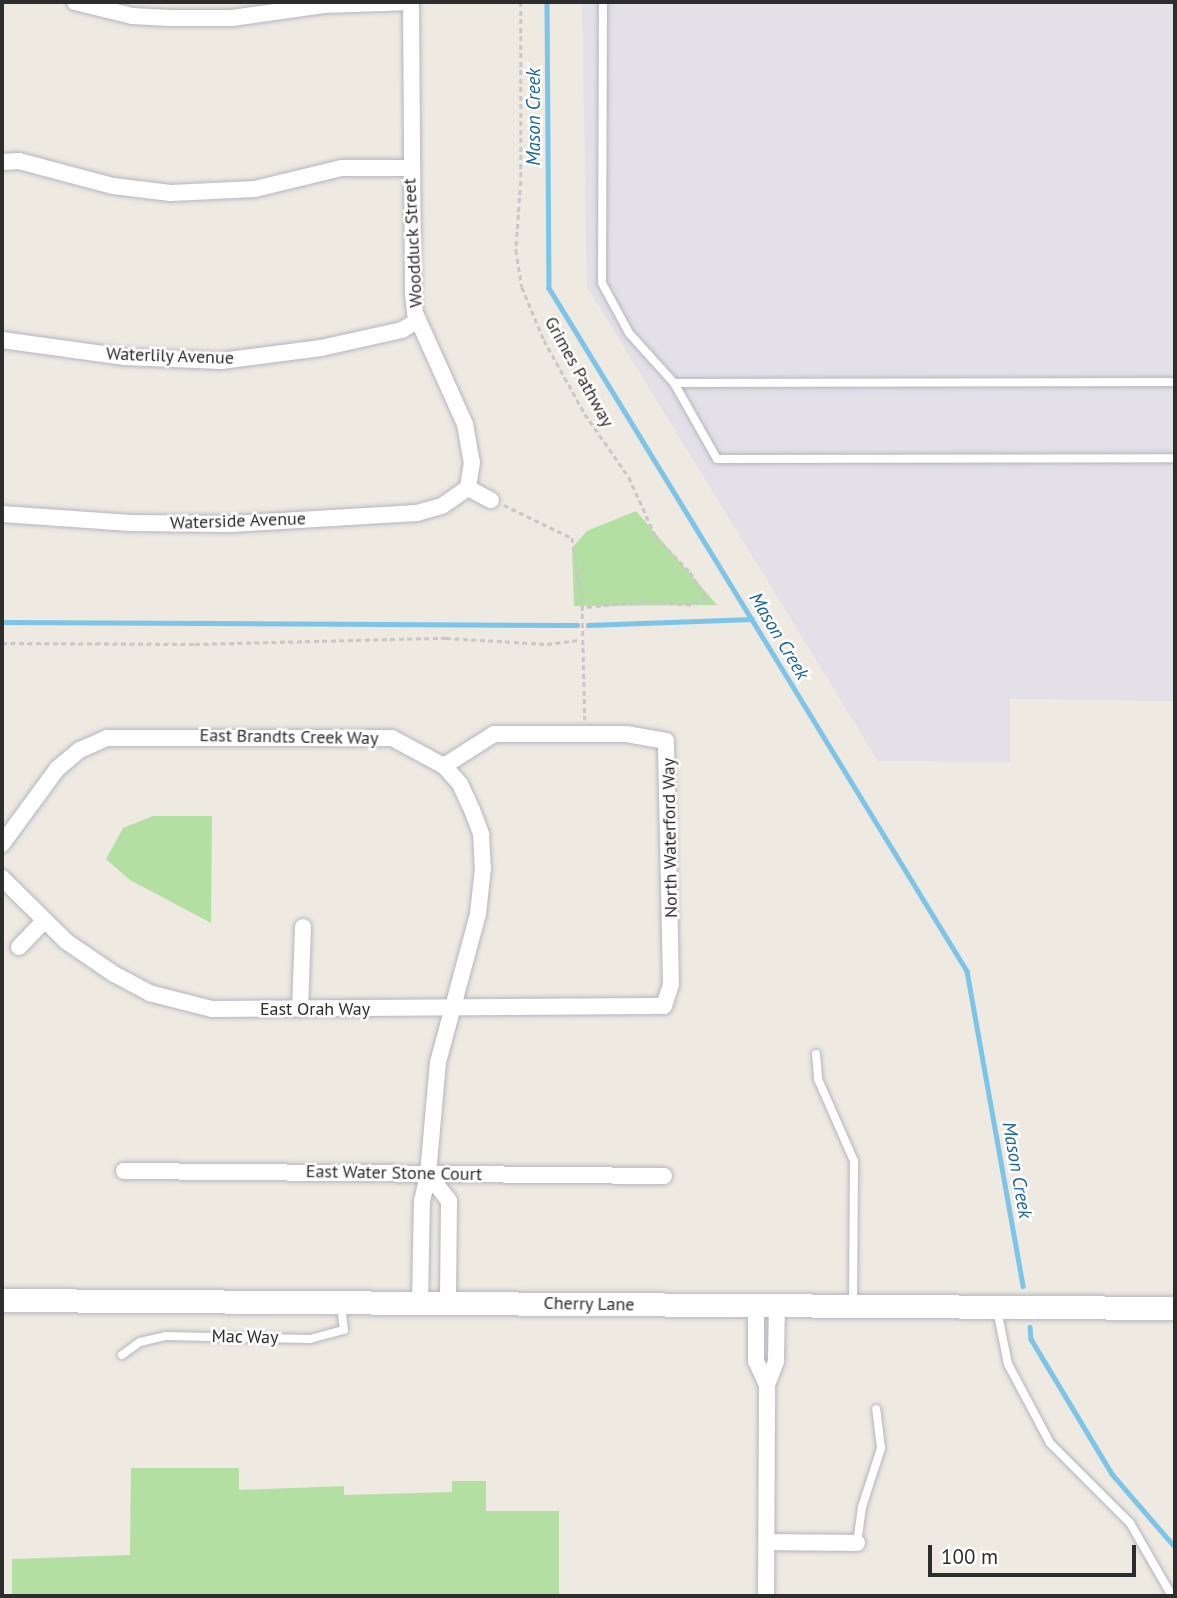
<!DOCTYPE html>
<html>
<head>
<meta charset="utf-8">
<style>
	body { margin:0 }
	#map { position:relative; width:1177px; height:1598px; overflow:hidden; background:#eee9e1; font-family:"PT Sans",sans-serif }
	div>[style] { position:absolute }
	.industrial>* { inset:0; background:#e3e1e7 }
	.green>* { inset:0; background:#b3e0a2 }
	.stream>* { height:4.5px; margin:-2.25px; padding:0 2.25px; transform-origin:2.25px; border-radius:2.25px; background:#7cc4e8 }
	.path>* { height:2.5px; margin-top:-1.25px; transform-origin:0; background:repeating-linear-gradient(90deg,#c8c8c8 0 5px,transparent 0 8.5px) }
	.roads { filter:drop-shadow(0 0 2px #b4b6c0) drop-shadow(0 0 2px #b4b6c0) }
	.service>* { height:8px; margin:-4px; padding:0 4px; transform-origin:4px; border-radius:4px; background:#fff }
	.minor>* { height:16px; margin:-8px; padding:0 8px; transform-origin:8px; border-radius:8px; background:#fff }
	.secondary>* { height:23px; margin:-11.5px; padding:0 11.5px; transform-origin:11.5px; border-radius:11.5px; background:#fff }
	span { translate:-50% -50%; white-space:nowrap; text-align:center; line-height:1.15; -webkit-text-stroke:5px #fff; paint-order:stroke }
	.street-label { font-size:18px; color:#2d2d2d }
	.water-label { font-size:19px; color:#166399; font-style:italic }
	.frame { position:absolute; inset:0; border:4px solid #2d2d2d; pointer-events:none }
	.scale { position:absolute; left:928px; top:1545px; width:208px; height:32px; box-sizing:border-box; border:4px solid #2d2d2d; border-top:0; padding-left:9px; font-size:21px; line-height:24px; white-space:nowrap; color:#2d2d2d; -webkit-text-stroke:5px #fff; paint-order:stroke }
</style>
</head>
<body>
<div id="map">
	<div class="industrial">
		<div style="clip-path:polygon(582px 2px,1175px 2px,1175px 701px,1010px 699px,1010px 762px,878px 761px,587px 287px)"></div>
	</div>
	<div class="green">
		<div style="clip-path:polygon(636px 511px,717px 605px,574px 606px,572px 548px,587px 531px)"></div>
		<div style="clip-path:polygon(153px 816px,212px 816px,211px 923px,130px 880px,106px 859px,123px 828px)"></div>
		<div style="clip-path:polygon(131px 1468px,239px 1468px,239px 1490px,344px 1486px,344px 1495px,452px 1492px,452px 1481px,486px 1481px,486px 1511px,559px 1511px,559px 1596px,12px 1596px,12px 1559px,130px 1555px)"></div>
	</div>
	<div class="stream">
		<div style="left:547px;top:2px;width:286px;rotate:89.6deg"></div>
		<div style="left:549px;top:288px;width:801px;rotate:58.53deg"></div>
		<div style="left:967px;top:971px;width:320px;rotate:79.9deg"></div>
		<div style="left:2px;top:622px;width:575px;rotate:0.3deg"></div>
		<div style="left:588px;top:625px;width:164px;rotate:-2.1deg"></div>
		<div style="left:1030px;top:1327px;width:12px;rotate:85deg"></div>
		<div style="left:1031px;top:1339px;width:157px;rotate:59deg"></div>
		<div style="left:1112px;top:1474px;width:96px;rotate:49.2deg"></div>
	</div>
	<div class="path">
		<div style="left:521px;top:2px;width:179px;rotate:90deg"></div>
		<div style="left:521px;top:181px;width:69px;rotate:94.1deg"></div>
		<div style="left:516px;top:250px;width:37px;rotate:81deg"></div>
		<div style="left:522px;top:287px;width:57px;rotate:67.5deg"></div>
		<div style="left:544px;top:340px;width:85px;rotate:61deg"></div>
		<div style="left:585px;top:414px;width:77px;rotate:55.1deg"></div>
		<div style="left:629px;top:477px;width:66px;rotate:65.8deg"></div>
		<div style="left:656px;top:537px;width:49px;rotate:45.8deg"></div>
		<div style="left:690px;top:572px;width:31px;rotate:58deg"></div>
		<div style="left:706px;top:598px;width:17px;rotate:155deg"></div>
		<div style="left:691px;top:605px;width:48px;rotate:-176.4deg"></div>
		<div style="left:643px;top:602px;width:62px;rotate:174.5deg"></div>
		<div style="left:504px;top:505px;width:76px;rotate:25.9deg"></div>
		<div style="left:572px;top:538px;width:60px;rotate:80.4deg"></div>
		<div style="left:582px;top:597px;width:123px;rotate:88.6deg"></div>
		<div style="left:2px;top:643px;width:193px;rotate:0.3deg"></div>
		<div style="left:195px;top:644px;width:251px;rotate:-1.4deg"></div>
		<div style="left:446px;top:638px;width:101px;rotate:3.4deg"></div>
		<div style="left:547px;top:644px;width:34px;rotate:-7deg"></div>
	</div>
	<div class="roads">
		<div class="service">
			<div style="left:603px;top:2px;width:281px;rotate:90.2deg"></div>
			<div style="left:602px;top:283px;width:57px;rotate:61.6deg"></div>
			<div style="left:629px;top:333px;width:67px;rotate:48deg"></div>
			<div style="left:674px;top:383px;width:87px;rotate:60.5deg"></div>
			<div style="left:717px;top:459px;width:458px;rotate:-0.1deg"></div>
			<div style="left:674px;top:383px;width:501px;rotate:-0.11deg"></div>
			<div style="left:816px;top:1054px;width:25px;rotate:85deg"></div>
			<div style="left:818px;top:1079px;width:90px;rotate:66.3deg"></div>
			<div style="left:854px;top:1161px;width:142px;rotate:90.4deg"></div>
			<div style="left:997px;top:1310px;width:55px;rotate:78.5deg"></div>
			<div style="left:1008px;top:1364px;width:89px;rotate:62deg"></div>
			<div style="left:1050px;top:1443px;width:113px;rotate:45deg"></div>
			<div style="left:1130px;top:1523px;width:84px;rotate:60.1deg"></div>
			<div style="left:122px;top:1355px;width:22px;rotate:-36deg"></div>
			<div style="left:140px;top:1342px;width:26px;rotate:-13deg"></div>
			<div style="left:165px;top:1336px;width:145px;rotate:1.2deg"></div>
			<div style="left:310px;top:1339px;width:35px;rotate:-15deg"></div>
			<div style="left:344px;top:1330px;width:25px;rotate:-97deg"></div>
			<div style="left:857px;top:1543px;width:36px;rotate:-82deg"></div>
			<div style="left:862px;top:1507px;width:62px;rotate:-72.1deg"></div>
			<div style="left:881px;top:1448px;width:39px;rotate:-97deg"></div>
		</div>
		<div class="minor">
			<div style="left:75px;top:2px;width:59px;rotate:13.8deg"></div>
			<div style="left:132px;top:16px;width:38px;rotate:3deg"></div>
			<div style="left:170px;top:18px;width:62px"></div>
			<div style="left:232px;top:18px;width:93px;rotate:-8deg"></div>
			<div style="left:324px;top:5px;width:87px;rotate:-2deg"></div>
			<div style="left:411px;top:2px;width:292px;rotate:89.6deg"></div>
			<div style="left:413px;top:294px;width:19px;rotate:84deg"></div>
			<div style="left:415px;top:313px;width:122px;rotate:65.8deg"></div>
			<div style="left:465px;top:424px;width:39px;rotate:80deg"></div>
			<div style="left:472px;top:462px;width:26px;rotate:99deg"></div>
			<div style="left:2px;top:162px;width:17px;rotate:-3deg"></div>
			<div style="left:19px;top:161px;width:97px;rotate:14.9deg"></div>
			<div style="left:113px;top:186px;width:58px;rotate:6.9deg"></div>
			<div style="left:171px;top:193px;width:84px;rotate:-2.7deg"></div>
			<div style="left:255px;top:189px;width:89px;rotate:-13.6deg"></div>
			<div style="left:342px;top:168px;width:68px"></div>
			<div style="left:2px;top:340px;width:124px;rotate:7.9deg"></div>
			<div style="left:125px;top:357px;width:96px;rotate:2.4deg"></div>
			<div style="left:221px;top:361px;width:101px;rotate:-7.4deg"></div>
			<div style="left:321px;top:348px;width:83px;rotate:-12.5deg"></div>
			<div style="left:402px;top:330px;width:19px;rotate:-32deg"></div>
			<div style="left:468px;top:488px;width:26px;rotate:28deg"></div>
			<div style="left:2px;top:514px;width:129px;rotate:4deg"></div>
			<div style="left:131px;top:523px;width:100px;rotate:0.6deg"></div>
			<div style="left:231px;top:524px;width:186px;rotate:-3.4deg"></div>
			<div style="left:417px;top:513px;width:26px;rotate:-16deg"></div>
			<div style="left:442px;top:506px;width:32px;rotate:-35deg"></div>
			<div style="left:2px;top:844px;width:93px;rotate:-53.7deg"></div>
			<div style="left:57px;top:769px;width:30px;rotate:-40deg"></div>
			<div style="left:80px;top:750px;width:30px;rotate:-24deg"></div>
			<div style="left:107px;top:738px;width:285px"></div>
			<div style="left:392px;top:738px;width:59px;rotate:28.3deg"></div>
			<div style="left:444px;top:766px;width:24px;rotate:48deg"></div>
			<div style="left:460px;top:784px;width:29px;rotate:65deg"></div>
			<div style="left:472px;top:810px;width:26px;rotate:69deg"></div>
			<div style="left:481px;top:834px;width:34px;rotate:87deg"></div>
			<div style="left:483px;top:868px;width:46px;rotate:96.2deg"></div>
			<div style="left:478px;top:914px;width:153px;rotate:105.1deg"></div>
			<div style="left:438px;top:1062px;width:112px;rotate:95.1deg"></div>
			<div style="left:2px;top:878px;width:91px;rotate:44.6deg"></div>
			<div style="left:67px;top:942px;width:57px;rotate:34.2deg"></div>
			<div style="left:114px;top:974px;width:40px;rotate:28deg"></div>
			<div style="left:149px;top:993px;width:65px;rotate:14.3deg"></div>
			<div style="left:212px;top:1009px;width:452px;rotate:-0.4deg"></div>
			<div style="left:664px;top:1006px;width:23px;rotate:-72deg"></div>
			<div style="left:671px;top:984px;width:243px;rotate:-91.2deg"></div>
			<div style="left:666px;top:741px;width:41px;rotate:-170.1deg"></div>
			<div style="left:626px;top:734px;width:132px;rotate:180deg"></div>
			<div style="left:494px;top:734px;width:59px;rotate:147.4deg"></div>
			<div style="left:19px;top:947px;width:37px;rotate:-46deg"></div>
			<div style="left:300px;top:1009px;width:82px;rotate:-87.9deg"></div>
			<div style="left:124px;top:1171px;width:540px;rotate:0.53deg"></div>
			<div style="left:420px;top:1302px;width:101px;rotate:-88.9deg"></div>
			<div style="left:422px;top:1201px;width:28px;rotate:-77deg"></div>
			<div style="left:428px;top:1174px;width:34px;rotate:52deg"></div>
			<div style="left:449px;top:1201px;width:101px;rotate:90.6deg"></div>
			<div style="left:756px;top:1305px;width:56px;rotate:90deg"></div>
			<div style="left:756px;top:1361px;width:26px;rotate:65deg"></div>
			<div style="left:767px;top:1542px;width:90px;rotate:0.6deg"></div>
			<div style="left:766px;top:1596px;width:211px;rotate:-89.7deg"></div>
			<div style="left:767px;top:1385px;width:26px;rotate:-69deg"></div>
			<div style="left:776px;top:1361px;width:56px;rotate:-89deg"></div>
		</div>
		<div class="secondary">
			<div style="left:2px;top:1300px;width:1173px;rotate:0.39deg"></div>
		</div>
	</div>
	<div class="street-label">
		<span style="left:413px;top:243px;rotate:-93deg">Woodduck Street</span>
		<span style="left:170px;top:356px;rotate:2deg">Waterlily Avenue</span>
		<span style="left:579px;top:372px;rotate:61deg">Grimes Pathway</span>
		<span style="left:238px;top:521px;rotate:-2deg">Waterside Avenue</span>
		<span style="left:289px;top:737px;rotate:1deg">East Brandts Creek Way</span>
		<span style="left:670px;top:838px;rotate:-91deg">North Waterford Way</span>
		<span style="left:315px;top:1009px">East Orah Way</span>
		<span style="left:394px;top:1173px;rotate:1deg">East Water Stone Court</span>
		<span style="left:589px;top:1304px;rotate:1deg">Cherry Lane</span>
		<span style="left:245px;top:1337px;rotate:1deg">Mac Way</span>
	</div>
	<div class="water-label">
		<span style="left:534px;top:117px;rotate:-90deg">Mason Creek</span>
		<span style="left:779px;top:636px;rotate:59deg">Mason Creek</span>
		<span style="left:1017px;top:1170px;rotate:80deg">Mason Creek</span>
	</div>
	<div class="frame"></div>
	<div class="scale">100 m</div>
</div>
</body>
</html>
